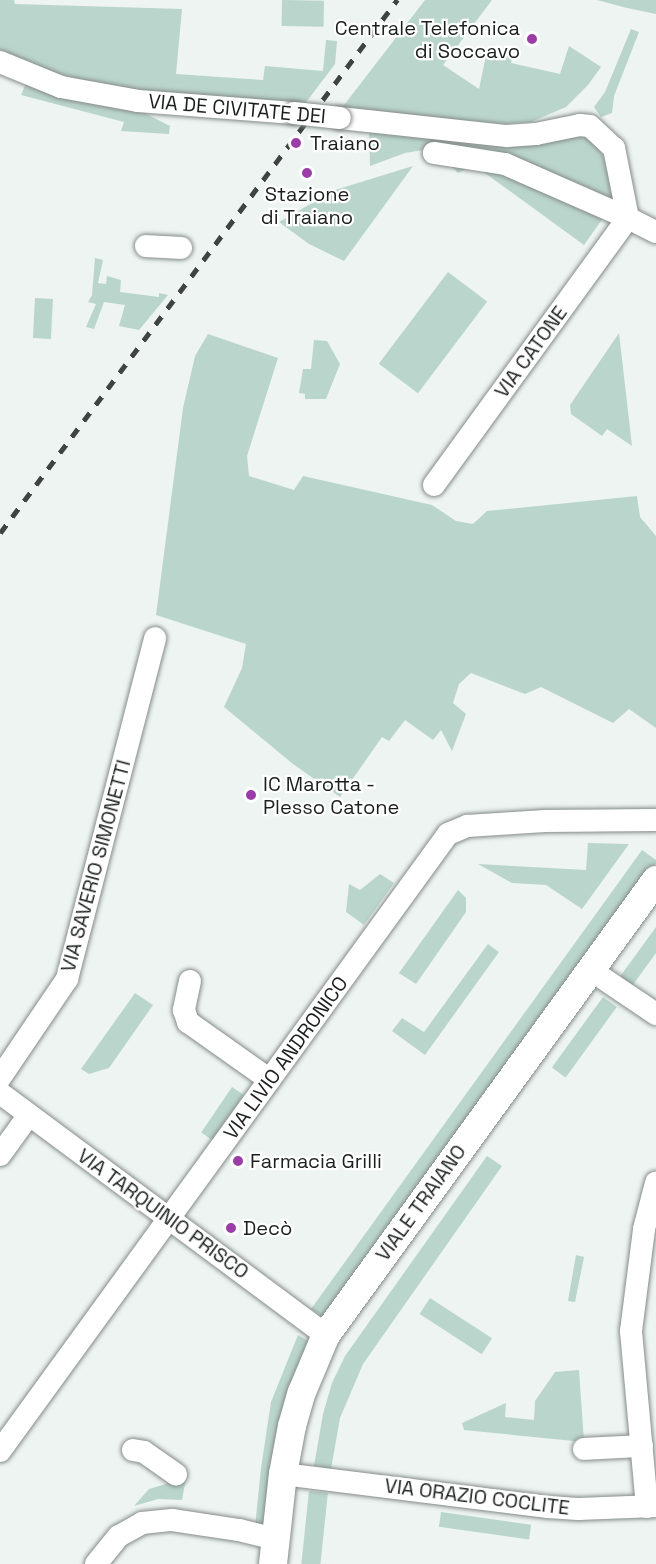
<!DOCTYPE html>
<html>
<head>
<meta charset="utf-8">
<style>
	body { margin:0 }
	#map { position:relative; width:656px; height:1564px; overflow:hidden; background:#edf4f2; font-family:"Space Grotesk",sans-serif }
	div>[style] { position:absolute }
	.green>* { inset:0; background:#bad5cc; transform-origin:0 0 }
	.roads { filter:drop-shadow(0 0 2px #858b89) drop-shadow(0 0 2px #858b89) }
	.minor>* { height:22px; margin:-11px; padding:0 11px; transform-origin:11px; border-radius:11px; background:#fff }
	.major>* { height:28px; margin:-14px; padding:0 14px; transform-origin:14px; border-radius:14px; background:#fff }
	.rail>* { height:4.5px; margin-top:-2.25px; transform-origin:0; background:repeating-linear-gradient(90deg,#3f4342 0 10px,transparent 0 20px) }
	.bridges { filter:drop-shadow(0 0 2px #858b89) drop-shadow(0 0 2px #858b89) }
	.minor-bridge>* { height:22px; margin:-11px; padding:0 11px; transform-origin:11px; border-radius:11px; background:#fff }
	.dots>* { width:16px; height:16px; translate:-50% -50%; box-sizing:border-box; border:3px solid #fff; border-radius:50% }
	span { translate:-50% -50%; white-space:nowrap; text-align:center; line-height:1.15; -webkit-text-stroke:4.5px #fff; paint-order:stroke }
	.poi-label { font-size:20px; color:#1c1f1e }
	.right { translate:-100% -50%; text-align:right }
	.left { translate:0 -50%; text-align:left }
	.street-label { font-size:20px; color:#1c1f1e }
</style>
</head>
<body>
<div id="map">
	<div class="green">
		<div style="clip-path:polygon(0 0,14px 0,15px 4px,182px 9px,176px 74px,263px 80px,265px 66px,323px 71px,326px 40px,337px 41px,335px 64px,304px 105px,110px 87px,45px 70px,0 50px)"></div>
		<div style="left:282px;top:0;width:42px;height:26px;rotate:1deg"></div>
		<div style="clip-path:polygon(425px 0,492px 0,443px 65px,479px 89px,487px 51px,512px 57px,511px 63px,560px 74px,569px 46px,601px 67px,588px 85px,566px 107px,531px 122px,504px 124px,341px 109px)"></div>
		<div style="clip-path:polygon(597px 0,656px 0,656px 14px,627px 8px)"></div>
		<div style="clip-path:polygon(631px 29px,639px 32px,614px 96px,612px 113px,601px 117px,594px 107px,605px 92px)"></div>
		<div style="clip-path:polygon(28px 79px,121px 101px,170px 126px,169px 134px,121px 131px,124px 122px,21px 95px)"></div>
		<div style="clip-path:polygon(369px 128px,573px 135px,594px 140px,605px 160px,613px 202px,435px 148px,405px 153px,370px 166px)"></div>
		<div style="clip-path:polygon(445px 160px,484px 165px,606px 214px,584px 245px,474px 165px,458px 173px)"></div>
		<div style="clip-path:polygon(413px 166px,344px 261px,309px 244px,279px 222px,335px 190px)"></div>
		<div style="clip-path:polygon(95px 258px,103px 260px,98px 283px,106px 284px,107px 276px,121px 280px,120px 292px,159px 297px,159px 293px,168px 295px,139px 330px,119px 326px,125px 305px,104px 302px,94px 329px,86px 327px,96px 304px,88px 302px,92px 295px)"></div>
		<div style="left:448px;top:272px;width:49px;height:115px;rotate:37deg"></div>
		<div style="left:35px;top:298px;width:18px;height:40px;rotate:3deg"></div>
		<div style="clip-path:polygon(619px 333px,632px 446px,607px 429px,602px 436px,571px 414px,570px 405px)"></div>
		<div style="clip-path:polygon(208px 334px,278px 358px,247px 456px,249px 476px,294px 490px,303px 476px,432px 505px,456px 521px,473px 524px,487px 511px,637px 496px,640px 517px,656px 536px,656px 728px,629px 709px,613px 723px,541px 687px,525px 694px,471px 673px,459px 684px,453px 703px,466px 714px,452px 751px,441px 730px,433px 740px,405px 720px,389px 741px,382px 737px,340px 797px,293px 764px,224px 707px,242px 668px,246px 644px,156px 615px,183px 408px,195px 356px)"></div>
		<div style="clip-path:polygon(314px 340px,327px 341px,340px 364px,326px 399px,305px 399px,305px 394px,299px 393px,303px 369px,311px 369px)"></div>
		<div style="clip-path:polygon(588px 843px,629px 844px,582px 909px,546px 885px,512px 883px,478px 864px,586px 870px)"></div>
		<div style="clip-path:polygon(642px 850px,656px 860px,656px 863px,324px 1317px,311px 1309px)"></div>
		<div style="clip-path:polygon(380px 874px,394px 883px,364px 925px,346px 912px,349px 884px,360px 890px)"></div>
		<div style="clip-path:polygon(458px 890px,466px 898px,466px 912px,416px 984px,399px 973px)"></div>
		<div style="clip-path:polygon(656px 927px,656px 953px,632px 986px,619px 978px)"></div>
		<div style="clip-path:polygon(488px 944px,499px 952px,425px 1055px,392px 1031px,402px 1018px,424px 1032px)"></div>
		<div style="clip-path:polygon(135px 993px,153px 1005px,109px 1068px,89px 1074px,81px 1069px)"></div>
		<div style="left:603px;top:997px;width:17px;height:87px;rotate:36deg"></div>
		<div style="left:232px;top:1087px;width:14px;height:55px;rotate:34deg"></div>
		<div style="clip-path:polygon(487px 1156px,502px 1166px,363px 1364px,340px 1418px,331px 1469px,314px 1466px,323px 1414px,332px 1383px,345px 1356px)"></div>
		<div style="clip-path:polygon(576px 1255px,584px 1257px,575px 1302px,568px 1301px)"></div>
		<div style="left:430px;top:1298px;width:74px;height:19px;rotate:33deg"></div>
		<div style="clip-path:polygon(298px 1335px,310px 1342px,268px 1528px,255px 1527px,261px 1468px,271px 1402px)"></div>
		<div style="clip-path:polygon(579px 1370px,584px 1442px,464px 1430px,462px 1423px,506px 1403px,505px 1417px,534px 1420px,535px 1401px,555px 1372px)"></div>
		<div style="clip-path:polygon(186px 1478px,182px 1500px,158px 1499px,134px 1506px,149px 1489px)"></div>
		<div style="left:309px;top:1491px;width:19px;height:74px;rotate:6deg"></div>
		<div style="left:441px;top:1512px;width:91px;height:15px;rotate:8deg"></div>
	</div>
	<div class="roads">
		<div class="minor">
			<div style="left:0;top:62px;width:66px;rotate:22.3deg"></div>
			<div style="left:61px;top:87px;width:78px;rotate:10.3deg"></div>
			<div style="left:138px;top:101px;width:156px;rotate:4.4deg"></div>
			<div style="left:340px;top:118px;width:168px;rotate:6.2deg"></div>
			<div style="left:507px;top:136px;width:29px;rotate:-4deg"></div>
			<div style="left:536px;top:134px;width:45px;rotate:-11.6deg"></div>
			<div style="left:580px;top:125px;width:10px;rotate:6deg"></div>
			<div style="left:590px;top:126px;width:33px;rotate:43deg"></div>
			<div style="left:614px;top:148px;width:71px;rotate:78.7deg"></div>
			<div style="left:628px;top:218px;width:31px;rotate:27deg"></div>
			<div style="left:146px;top:246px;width:35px;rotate:3deg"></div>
			<div style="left:434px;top:485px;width:330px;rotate:-54deg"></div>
			<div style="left:628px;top:218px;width:134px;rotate:-156.3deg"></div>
			<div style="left:505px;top:164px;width:72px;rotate:-171.2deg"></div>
			<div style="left:604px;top:979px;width:63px;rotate:33.9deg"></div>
			<div style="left:190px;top:981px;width:30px;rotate:102deg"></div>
			<div style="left:184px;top:1010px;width:13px;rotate:72deg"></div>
			<div style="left:188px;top:1022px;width:100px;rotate:35.3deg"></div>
			<div style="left:0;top:1078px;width:120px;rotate:-55.9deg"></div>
			<div style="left:67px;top:979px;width:352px;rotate:-75.5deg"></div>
			<div style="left:0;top:1093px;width:406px;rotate:36.6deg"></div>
			<div style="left:0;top:1155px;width:49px;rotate:-54.1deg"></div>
			<div style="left:584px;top:1449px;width:58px;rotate:-3deg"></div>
			<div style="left:133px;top:1450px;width:11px;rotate:10deg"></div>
			<div style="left:144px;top:1452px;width:39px;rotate:35deg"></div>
			<div style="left:0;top:1451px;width:762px;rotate:-54.02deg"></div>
			<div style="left:448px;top:834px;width:21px;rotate:-23deg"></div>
			<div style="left:467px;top:826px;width:78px;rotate:-3.7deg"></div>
			<div style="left:545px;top:821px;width:111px;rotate:-0.5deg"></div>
			<div style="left:299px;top:1476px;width:251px;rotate:7.1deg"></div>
			<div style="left:548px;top:1507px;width:30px;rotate:4deg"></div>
			<div style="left:578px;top:1509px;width:78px;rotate:-2.2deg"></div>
			<div style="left:647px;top:1507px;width:177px;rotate:-95.2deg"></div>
			<div style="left:631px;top:1331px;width:103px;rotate:-82.7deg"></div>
			<div style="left:644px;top:1229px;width:48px;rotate:-75.4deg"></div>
			<div style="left:96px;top:1564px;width:36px;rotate:-51deg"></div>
			<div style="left:119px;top:1536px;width:26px;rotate:-29deg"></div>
			<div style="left:142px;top:1523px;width:30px;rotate:-6deg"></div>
			<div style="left:172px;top:1520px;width:68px;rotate:8.5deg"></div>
			<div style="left:239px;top:1530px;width:38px;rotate:14deg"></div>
		</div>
		<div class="major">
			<div style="left:273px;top:1564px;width:91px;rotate:-83.7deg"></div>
			<div style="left:283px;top:1474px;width:49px;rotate:-79.4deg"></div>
			<div style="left:292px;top:1426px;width:35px;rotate:-74deg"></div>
			<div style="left:302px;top:1392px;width:62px;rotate:-67.2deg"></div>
			<div style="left:326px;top:1335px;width:562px;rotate:-54.05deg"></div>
		</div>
	</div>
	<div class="rail">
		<div style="left:0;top:533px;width:665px;rotate:-53.32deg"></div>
	</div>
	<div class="bridges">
		<div class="minor-bridge">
			<div style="left:294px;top:113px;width:46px;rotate:6.2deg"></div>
		</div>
	</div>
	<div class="dots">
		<div style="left:532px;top:39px;background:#9b3da6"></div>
		<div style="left:296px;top:143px;background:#9b3da6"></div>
		<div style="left:307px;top:173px;background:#9b3da6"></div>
		<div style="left:251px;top:795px;background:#9b3da6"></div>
		<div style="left:238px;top:1161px;background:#9b3da6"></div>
		<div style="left:231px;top:1228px;background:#9b3da6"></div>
	</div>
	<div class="poi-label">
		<span class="right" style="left:520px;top:40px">Centrale Telefonica<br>di Soccavo</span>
		<span class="left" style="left:310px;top:143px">Traiano</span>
		<span style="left:307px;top:206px">Stazione<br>di Traiano</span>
		<span class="left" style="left:263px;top:796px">IC Marotta -<br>Plesso Catone</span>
		<span class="left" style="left:250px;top:1161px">Farmacia Grilli</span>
		<span class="left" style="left:243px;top:1228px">Decò</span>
	</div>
	<div class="street-label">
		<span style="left:237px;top:109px;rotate:5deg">VIA DE CIVITATE DEI</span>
		<span style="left:531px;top:352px;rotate:-54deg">VIA CATONE</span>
		<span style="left:96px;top:866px;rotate:-75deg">VIA SAVERIO SIMONETTI</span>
		<span style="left:286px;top:1058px;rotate:-54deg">VIA LIVIO ANDRONICO</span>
		<span style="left:421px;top:1203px;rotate:-54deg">VIALE TRAIANO</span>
		<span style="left:163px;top:1214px;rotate:36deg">VIA TARQUINIO PRISCO</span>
		<span style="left:477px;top:1497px;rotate:7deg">VIA ORAZIO COCLITE</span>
	</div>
</div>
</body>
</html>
